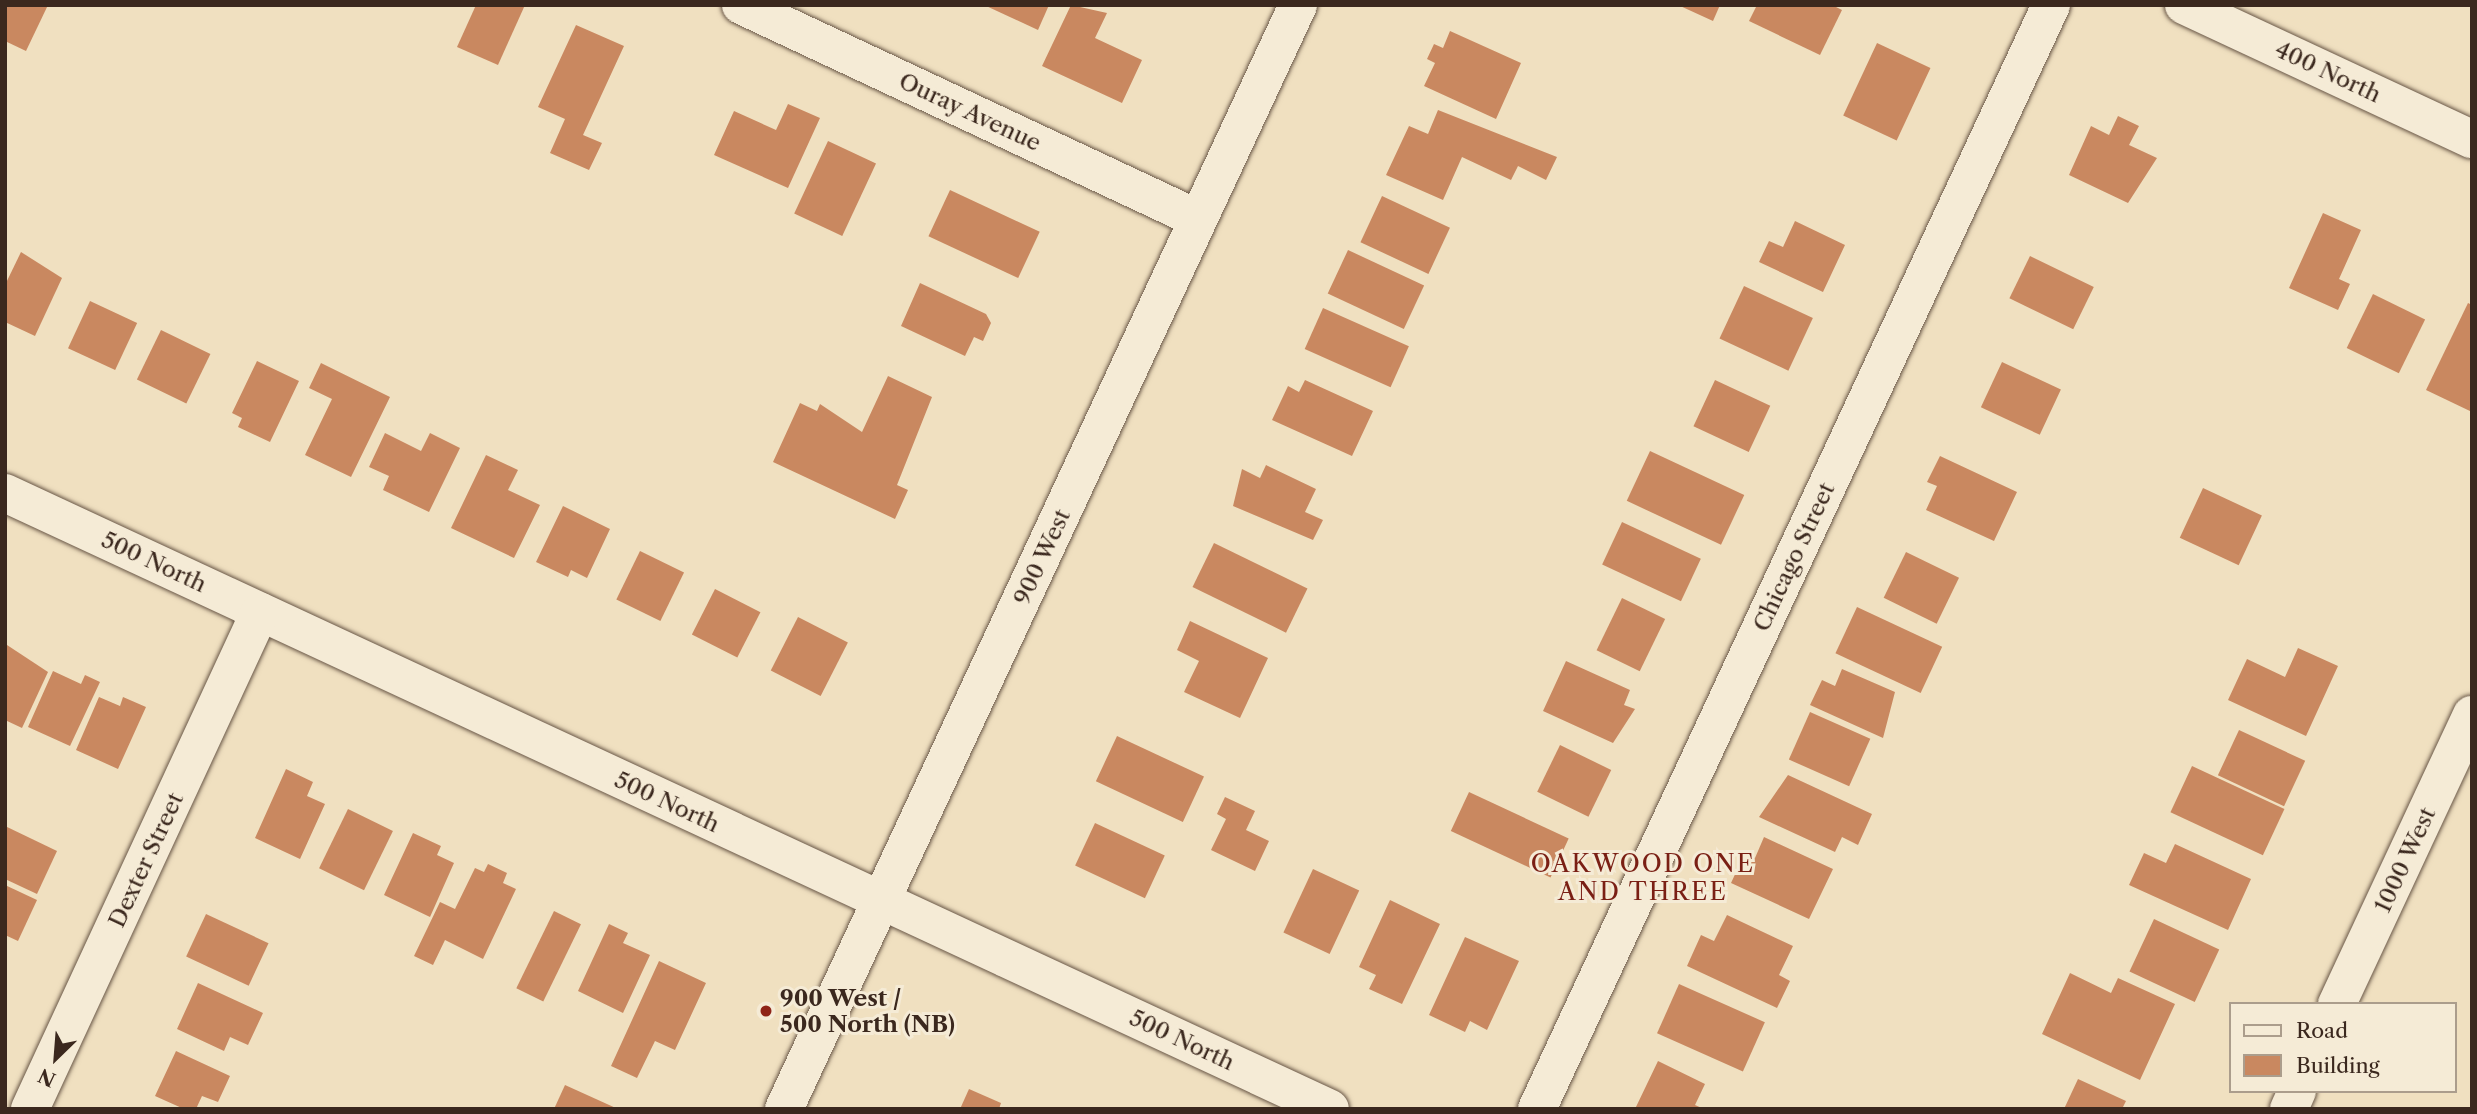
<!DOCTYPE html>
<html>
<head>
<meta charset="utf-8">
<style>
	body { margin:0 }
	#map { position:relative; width:2477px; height:1114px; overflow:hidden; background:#f0e0c0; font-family:"Libre Caslon Text",serif }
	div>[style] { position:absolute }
	.building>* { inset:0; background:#c98860; transform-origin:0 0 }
	.roads { filter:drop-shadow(0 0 2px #685646) drop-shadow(0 0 2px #685646) }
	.street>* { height:38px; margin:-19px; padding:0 19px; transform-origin:19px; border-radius:19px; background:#f5ebd6 }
	.secondary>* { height:38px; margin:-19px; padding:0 19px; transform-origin:19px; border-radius:19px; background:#f5ebd6 }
	.dots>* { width:19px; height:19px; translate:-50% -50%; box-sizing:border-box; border:4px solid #f5ebd6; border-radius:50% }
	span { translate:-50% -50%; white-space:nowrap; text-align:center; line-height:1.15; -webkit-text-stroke:6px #f5ebd6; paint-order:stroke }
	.street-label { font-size:23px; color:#3b281e }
	.poi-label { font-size:23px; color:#3b281e; font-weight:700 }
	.left { translate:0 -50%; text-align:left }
	.neighbourhood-label { font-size:24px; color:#7a1f14; letter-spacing:2px }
	.frame { position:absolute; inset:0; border:7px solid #3b281e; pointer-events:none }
	.legend { position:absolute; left:2229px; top:1002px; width:228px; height:91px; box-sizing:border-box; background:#f5ebd6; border:2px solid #ab9d8c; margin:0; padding:9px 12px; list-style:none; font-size:21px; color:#3b281e }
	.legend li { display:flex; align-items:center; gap:14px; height:35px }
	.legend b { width:35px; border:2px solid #ab9d8c }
	.north { position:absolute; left:21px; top:1023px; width:70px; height:70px; -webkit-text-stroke:5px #f5ebd6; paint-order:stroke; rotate:205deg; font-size:19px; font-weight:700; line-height:28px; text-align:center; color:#3b281e }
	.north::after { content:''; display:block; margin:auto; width:24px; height:32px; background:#3b281e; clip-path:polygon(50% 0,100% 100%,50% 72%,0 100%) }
</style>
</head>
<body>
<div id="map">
	<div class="building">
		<div style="clip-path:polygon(5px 5px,48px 5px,26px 51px,5px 41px)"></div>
		<div style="clip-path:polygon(476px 5px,525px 5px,498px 65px,457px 47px)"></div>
		<div style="clip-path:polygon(984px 5px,1049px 5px,1038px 30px)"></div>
		<div style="clip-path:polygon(1071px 5px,1107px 13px,1095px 38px,1142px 60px,1122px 103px,1042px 66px)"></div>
		<div style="clip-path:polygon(1678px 5px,1720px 5px,1713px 21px)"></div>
		<div style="clip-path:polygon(1757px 5px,1832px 5px,1842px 10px,1820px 55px,1749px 21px)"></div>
		<div style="clip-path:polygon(576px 25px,624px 46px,583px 135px,602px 143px,589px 170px,550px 153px,565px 119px,538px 107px)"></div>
		<div style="clip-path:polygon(1450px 31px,1521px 63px,1496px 119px,1424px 86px,1435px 63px,1427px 59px,1434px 44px,1443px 48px)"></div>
		<div style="left:1877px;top:43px;width:59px;height:80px;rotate:25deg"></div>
		<div style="clip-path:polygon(788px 104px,820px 118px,788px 188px,714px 155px,734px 111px,776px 130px)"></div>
		<div style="clip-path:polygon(1438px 110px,1557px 157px,1546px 180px,1518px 166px,1511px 180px,1462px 157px,1443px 200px,1386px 175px,1409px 126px,1428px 134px)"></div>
		<div style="clip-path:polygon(2118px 116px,2139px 126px,2129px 145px,2157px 158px,2128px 203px,2069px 175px,2091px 126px,2109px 135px)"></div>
		<div style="left:828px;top:141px;width:53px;height:80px;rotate:25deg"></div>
		<div style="left:950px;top:190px;width:99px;height:51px;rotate:25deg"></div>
		<div style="left:1382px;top:196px;width:75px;height:51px;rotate:25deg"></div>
		<div style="clip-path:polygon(2323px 213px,2361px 230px,2339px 279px,2350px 284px,2338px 310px,2289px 288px)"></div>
		<div style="clip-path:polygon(1795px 221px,1845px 245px,1823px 292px,1759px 262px,1769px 241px,1783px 247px)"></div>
		<div style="left:1348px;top:250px;width:84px;height:48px;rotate:25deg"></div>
		<div style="clip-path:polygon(21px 252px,62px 278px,35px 336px,5px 322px,5px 285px)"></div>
		<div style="left:2030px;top:256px;width:71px;height:47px;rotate:26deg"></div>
		<div style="clip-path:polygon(920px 283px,986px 314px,991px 323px,983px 341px,974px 337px,965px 356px,901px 326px)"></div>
		<div style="left:1744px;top:286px;width:76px;height:58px;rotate:25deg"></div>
		<div style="left:2373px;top:294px;width:58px;height:60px;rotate:26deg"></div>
		<div style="left:90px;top:301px;width:52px;height:52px;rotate:25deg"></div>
		<div style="clip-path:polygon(2468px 303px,2472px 305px,2472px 412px,2426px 390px)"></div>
		<div style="left:1323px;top:308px;width:94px;height:45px;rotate:24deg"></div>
		<div style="left:161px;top:330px;width:55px;height:55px;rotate:26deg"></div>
		<div style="clip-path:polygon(257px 361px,299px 381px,270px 442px,238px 427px,242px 418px,232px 413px)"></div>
		<div style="left:2002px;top:362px;width:65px;height:50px;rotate:25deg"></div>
		<div style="clip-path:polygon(321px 363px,390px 397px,351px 477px,305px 455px,332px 399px,309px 388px)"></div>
		<div style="clip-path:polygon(888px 376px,932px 397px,897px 485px,908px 490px,895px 519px,773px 462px,800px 403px,817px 411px,820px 404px,862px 432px)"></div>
		<div style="clip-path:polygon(1305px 380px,1373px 411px,1352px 456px,1272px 420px,1288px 386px,1299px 392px)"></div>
		<div style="left:1715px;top:380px;width:61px;height:51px;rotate:25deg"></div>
		<div style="clip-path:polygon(385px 433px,421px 451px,430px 433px,460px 448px,429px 512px,383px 490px,389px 476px,369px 467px)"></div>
		<div style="left:1650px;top:451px;width:104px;height:55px;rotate:25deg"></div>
		<div style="clip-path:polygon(486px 455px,518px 470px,508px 490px,540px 505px,514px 558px,451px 528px)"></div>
		<div style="clip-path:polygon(1940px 456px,2017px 492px,1994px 541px,1926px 510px,1937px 486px,1927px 482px)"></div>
		<div style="clip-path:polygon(1266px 465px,1316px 489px,1305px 512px,1323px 520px,1313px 540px,1233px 506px,1242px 469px,1260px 478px)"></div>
		<div style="left:2203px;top:488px;width:65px;height:55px;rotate:25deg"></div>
		<div style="clip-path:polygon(563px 506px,610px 529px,587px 578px,571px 570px,568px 577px,536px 562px)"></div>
		<div style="left:1622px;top:522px;width:87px;height:47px;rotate:25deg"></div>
		<div style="left:1214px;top:543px;width:104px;height:49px;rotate:26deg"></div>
		<div style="left:640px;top:551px;width:49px;height:54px;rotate:26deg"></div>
		<div style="left:1906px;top:552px;width:59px;height:51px;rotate:26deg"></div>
		<div style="left:715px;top:589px;width:51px;height:51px;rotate:27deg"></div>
		<div style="left:1622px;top:598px;width:48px;height:58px;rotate:26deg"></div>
		<div style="left:1857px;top:607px;width:94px;height:51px;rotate:25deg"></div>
		<div style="left:798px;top:617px;width:56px;height:60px;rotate:27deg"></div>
		<div style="clip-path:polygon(1190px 621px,1268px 658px,1240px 718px,1184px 692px,1199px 661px,1177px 650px)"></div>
		<div style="clip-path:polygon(7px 645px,48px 672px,22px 728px,5px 720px)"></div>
		<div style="clip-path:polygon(2298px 648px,2338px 666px,2306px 736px,2228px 700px,2247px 659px,2285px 677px)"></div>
		<div style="clip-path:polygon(1566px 661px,1630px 690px,1624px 705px,1635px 709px,1613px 743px,1543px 711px)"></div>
		<div style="clip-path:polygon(1842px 669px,1895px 692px,1883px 738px,1810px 705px,1822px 680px,1835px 686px)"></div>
		<div style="clip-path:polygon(53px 671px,81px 684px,85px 675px,100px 682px,70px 746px,28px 727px)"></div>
		<div style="clip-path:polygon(99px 697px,120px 706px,123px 697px,146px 707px,118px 769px,76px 750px)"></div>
		<div style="left:1810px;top:712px;width:66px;height:52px;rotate:24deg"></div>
		<div style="left:2239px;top:730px;width:73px;height:50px;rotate:25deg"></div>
		<div style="left:1117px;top:736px;width:96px;height:50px;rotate:25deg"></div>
		<div style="left:1560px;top:745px;width:57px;height:52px;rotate:26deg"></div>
		<div style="left:2192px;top:766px;width:102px;height:51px;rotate:25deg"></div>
		<div style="clip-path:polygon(286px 769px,313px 782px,307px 796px,325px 804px,300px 859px,255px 838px)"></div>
		<div style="clip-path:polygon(1788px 775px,1872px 814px,1858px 845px,1842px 837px,1835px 852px,1759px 817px)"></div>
		<div style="left:1469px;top:792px;width:110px;height:43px;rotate:25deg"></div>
		<div style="clip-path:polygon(1225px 797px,1255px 811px,1246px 830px,1269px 841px,1255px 871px,1211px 850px,1226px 819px,1217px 814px)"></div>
		<div style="left:348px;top:809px;width:50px;height:66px;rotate:26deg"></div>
		<div style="left:1095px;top:823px;width:77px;height:47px;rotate:25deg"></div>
		<div style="clip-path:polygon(5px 826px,57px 851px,37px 894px,5px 879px)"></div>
		<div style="clip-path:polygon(413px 833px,441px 846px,437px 855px,454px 863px,430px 917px,384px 895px)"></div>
		<div style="clip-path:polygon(1764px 837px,1833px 869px,1809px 919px,1731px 883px,1745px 853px,1755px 858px)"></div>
		<div style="clip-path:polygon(2175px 844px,2251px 879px,2228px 930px,2129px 885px,2144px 853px,2166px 863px)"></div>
		<div style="clip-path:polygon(488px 864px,507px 873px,503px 883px,516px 889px,483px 959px,445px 940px,433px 965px,414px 956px,440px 902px,455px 909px,475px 868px,484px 872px)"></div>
		<div style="left:1313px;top:869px;width:51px;height:70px;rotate:25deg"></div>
		<div style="clip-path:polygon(5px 885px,37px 900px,18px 941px,5px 935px)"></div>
		<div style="clip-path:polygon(1390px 900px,1440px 924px,1402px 1004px,1369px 989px,1376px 975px,1359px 967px)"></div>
		<div style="left:554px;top:911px;width:30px;height:86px;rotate:26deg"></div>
		<div style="left:206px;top:914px;width:69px;height:47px;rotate:25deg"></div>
		<div style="clip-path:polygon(1727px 915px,1793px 946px,1779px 975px,1790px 981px,1777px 1008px,1687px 966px,1701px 935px,1714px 941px)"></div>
		<div style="left:2154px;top:919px;width:72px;height:58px;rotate:25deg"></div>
		<div style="clip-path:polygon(609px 924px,628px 933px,623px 943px,650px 955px,623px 1013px,578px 991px)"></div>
		<div style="clip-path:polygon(1465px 937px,1519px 961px,1487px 1030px,1470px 1021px,1465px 1032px,1429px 1015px)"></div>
		<div style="clip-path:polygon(659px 961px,706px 983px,675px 1050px,655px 1041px,637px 1078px,611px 1066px)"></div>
		<div style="clip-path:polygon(2070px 973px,2111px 993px,2118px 978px,2175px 1004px,2140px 1080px,2042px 1034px)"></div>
		<div style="clip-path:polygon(198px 983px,263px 1013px,248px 1045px,230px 1037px,224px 1051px,177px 1029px)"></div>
		<div style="left:1679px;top:984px;width:94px;height:54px;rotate:24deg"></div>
		<div style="clip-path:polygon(176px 1051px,230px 1076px,218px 1102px,202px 1096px,196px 1109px,184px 1109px,155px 1096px)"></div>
		<div style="clip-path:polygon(1658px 1061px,1705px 1084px,1695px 1105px,1704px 1109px,1635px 1109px)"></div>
		<div style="clip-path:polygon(2078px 1079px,2126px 1101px,2122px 1109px,2064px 1109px)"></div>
		<div style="clip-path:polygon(565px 1085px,618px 1109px,554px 1109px)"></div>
		<div style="clip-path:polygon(969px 1089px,1001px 1103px,999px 1109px,960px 1109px)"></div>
	</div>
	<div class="roads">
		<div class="street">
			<div style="left:741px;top:5px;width:505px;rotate:25.09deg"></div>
			<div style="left:2184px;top:5px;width:318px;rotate:25deg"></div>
			<div style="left:5px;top:493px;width:1461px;rotate:24.93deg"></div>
			<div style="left:30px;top:1109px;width:548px;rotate:-65.17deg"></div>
			<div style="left:1537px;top:1109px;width:1218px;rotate:-65.03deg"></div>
		</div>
		<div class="secondary">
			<div style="left:2337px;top:1004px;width:319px;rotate:-65deg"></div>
			<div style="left:784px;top:1109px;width:1218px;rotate:-65.03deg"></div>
			<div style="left:2289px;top:1109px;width:20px;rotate:-66deg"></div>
		</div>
	</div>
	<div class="dots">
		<div style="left:766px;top:1011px;background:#8f2418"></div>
	</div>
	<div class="street-label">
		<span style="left:2328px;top:72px;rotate:25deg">400 North</span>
		<span style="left:970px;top:112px;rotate:25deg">Ouray Avenue</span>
		<span style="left:1042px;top:557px;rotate:-65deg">900 West</span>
		<span style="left:1794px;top:557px;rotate:-65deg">Chicago Street</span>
		<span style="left:154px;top:562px;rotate:25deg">500 North</span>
		<span style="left:667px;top:802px;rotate:25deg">500 North</span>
		<span style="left:146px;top:860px;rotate:-65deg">Dexter Street</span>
		<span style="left:2405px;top:860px;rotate:-65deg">1000 West</span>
		<span style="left:1182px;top:1040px;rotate:25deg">500 North</span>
	</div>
	<div class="poi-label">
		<span class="left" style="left:780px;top:1011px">900 West /<br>500 North (NB)</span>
	</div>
	<div class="neighbourhood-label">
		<span style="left:1643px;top:878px">OAKWOOD ONE<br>AND THREE</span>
	</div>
	<div class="frame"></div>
	<ul class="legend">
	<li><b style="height:9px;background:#f5ebd6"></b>Road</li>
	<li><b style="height:19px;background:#c98860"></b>Building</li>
	</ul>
	<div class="north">N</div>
</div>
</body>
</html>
